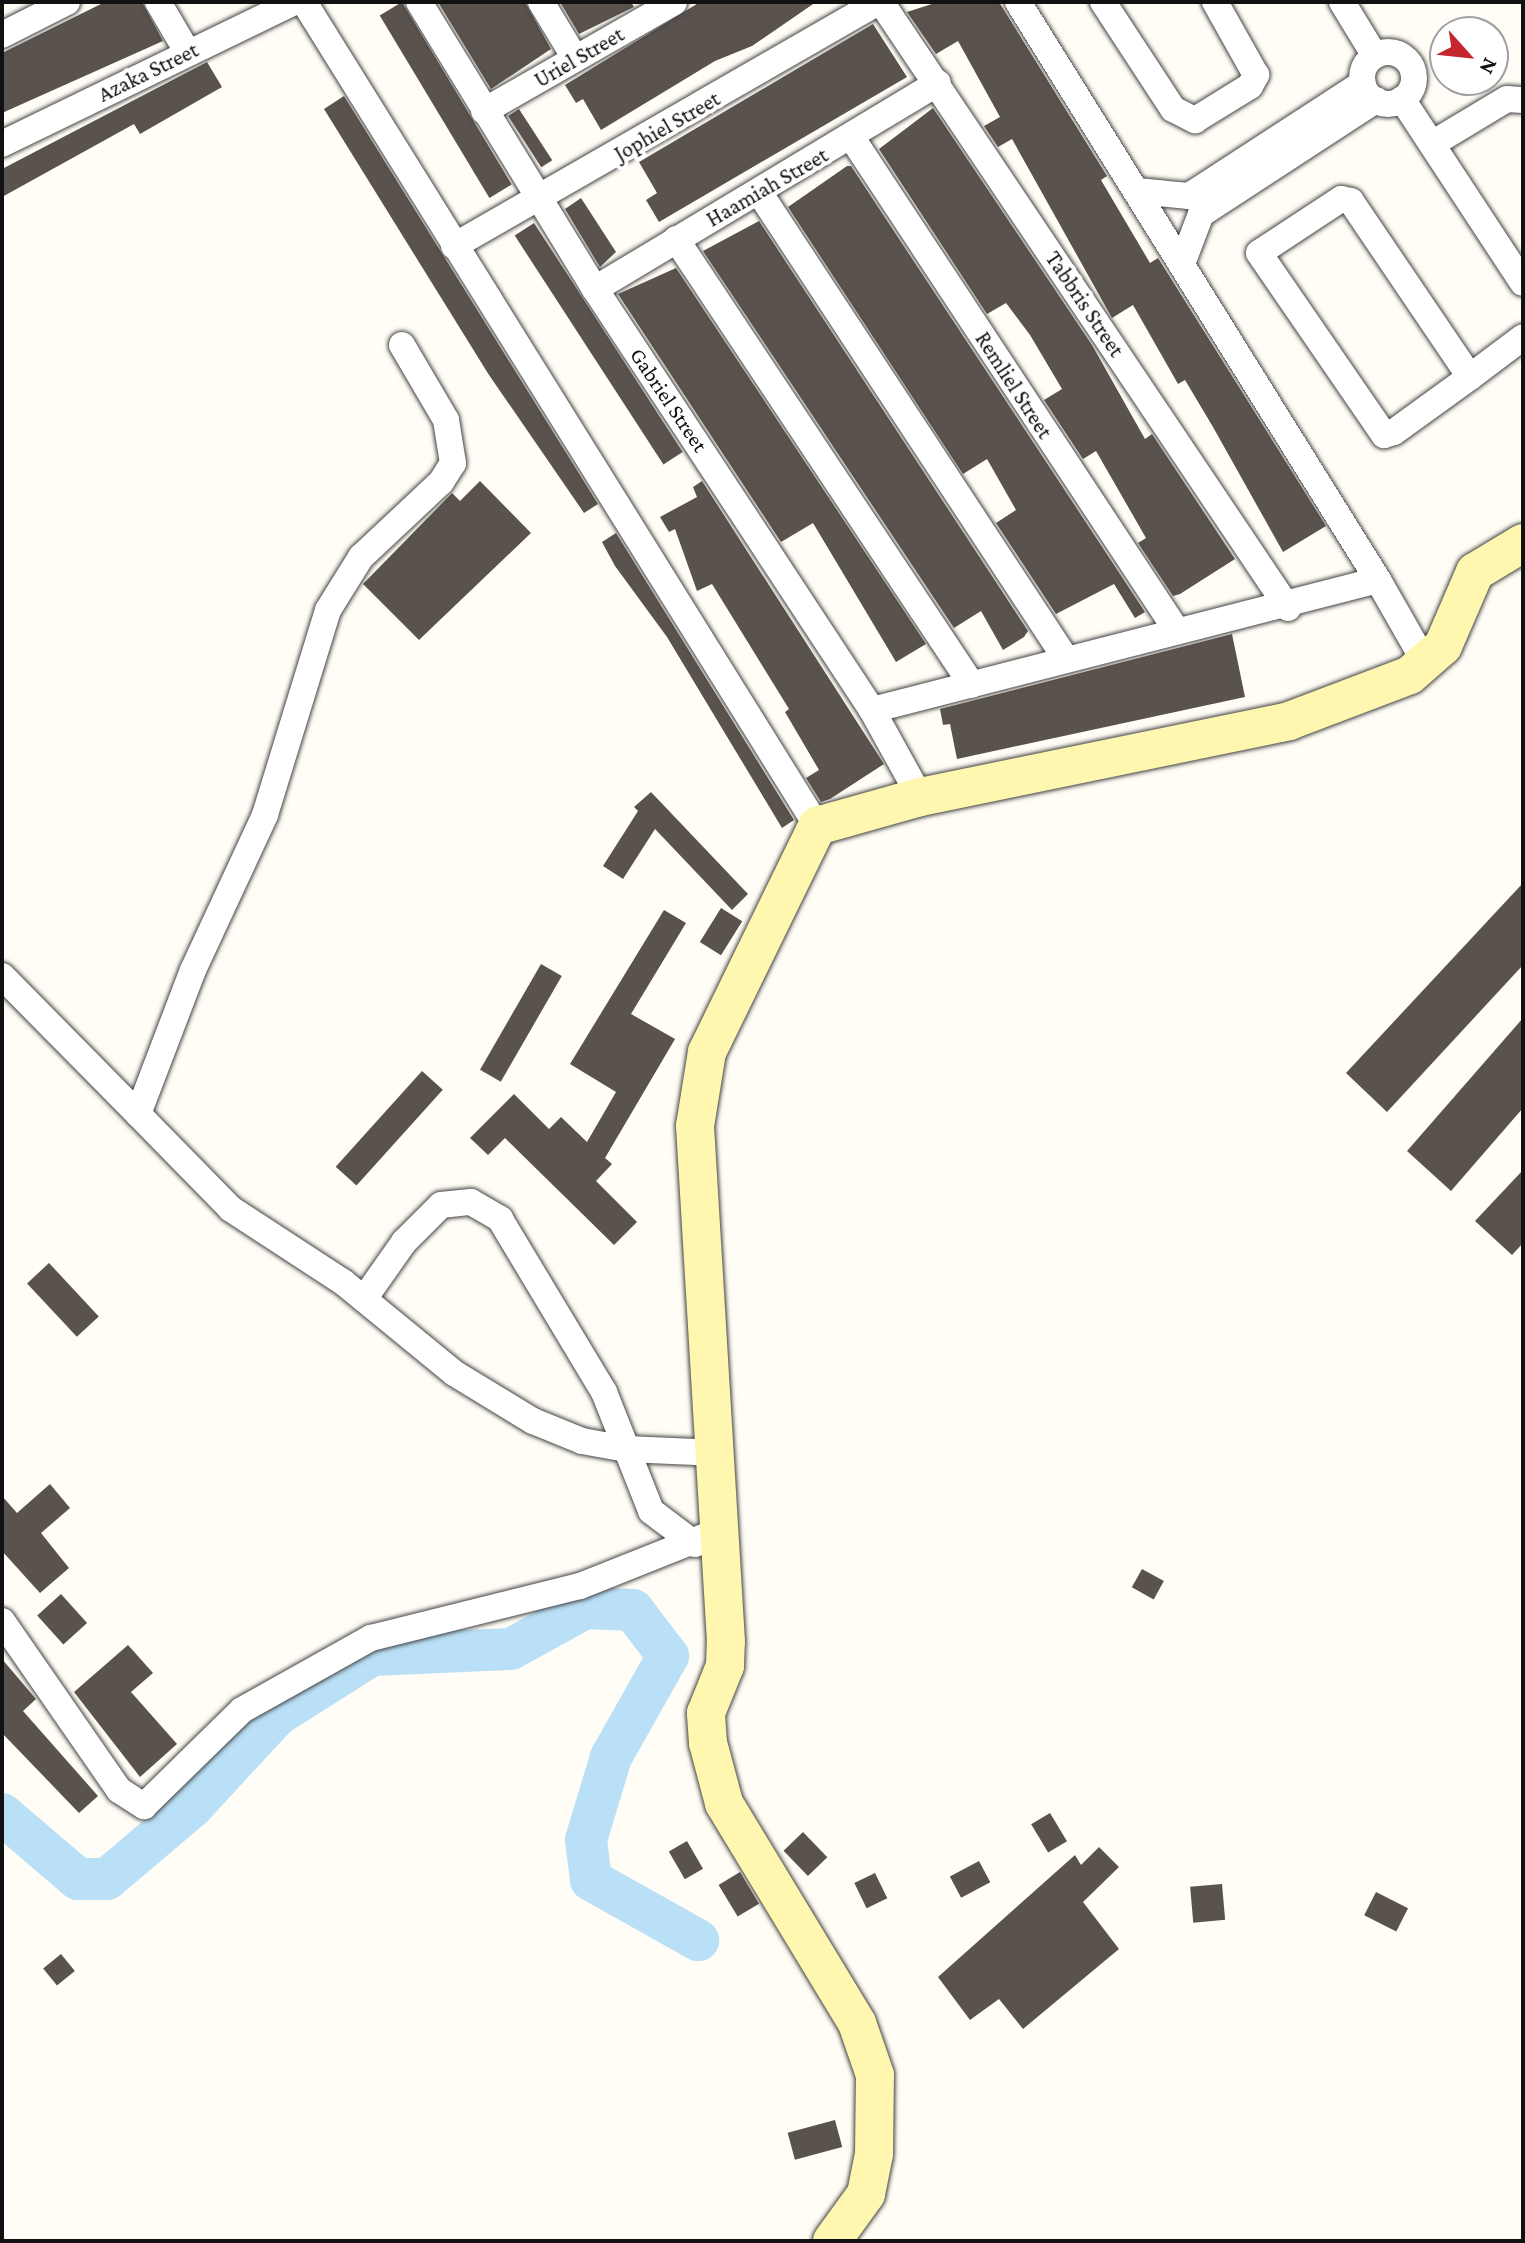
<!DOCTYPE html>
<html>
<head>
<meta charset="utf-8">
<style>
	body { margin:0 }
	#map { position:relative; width:1525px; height:2243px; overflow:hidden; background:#fffdf5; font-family:"Crimson Pro",serif }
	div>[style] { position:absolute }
	.river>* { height:42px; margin:-21px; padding:0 21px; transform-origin:21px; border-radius:21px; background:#b9e0f7 }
	.building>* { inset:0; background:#5a524d; transform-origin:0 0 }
	.roads { filter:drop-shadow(0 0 2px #444) drop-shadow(0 0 2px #444) }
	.street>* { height:26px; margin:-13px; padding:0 13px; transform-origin:13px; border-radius:13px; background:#fff }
	.street>.ring { margin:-13px; padding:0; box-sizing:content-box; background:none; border:26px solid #fff; border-radius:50% }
	.secondary>* { height:38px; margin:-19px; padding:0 19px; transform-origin:19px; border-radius:19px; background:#fff6b0 }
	span { translate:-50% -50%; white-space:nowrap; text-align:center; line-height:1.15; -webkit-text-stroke:8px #fff; paint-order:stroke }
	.street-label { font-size:22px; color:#111 }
	.frame { position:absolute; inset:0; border:4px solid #111; pointer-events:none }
	.north { position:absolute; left:1429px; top:16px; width:80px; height:80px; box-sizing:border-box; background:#fff; border:2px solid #a0a0a0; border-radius:50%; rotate:117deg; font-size:22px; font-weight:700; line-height:32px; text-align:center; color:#111 }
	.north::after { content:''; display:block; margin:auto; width:28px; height:36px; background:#c4262e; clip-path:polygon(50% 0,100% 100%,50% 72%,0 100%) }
</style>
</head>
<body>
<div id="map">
	<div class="river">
		<div style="left:2px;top:1814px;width:100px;rotate:40.5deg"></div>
		<div style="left:78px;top:1879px;width:29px"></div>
		<div style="left:107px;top:1879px;width:111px;rotate:-40.3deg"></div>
		<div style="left:192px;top:1807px;width:125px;rotate:-47.3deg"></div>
		<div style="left:277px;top:1715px;width:112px;rotate:-32.3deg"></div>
		<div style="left:372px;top:1655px;width:139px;rotate:-2.5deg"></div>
		<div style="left:511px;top:1649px;width:85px;rotate:-29deg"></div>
		<div style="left:585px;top:1608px;width:48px;rotate:2.4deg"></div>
		<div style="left:633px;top:1610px;width:58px;rotate:52.7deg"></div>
		<div style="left:668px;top:1656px;width:116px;rotate:119.4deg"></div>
		<div style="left:611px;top:1757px;width:87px;rotate:106.8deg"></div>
		<div style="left:586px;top:1840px;width:40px;rotate:82.9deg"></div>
		<div style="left:591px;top:1880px;width:123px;rotate:29.3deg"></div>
	</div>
	<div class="building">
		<div style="clip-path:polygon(105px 2px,142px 2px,163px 41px,2px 113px,2px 53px)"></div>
		<div style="left:402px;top:2px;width:213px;height:26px;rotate:59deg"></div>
		<div style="clip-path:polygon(438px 2px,525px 2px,551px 49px,491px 89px)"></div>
		<div style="clip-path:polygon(560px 2px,631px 2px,634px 7px,579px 34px)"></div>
		<div style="clip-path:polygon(700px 2px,816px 2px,752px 46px,715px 61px,601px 130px,583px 99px,576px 103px,565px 85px)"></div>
		<div style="clip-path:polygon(938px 2px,999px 2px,1107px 176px,1101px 180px,1150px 263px,1158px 258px,1326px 526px,1283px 552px,1213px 427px,1185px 380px,1178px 384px,1133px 305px,1112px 318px,1012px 139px,998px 147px,984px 126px,1000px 117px,958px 41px,936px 54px,907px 12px)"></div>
		<div style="clip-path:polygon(873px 24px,907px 77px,659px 222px,646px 200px,657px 193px,639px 162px)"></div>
		<div style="clip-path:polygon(207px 62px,222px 87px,140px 134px,134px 124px,2px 197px,2px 169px)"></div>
		<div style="clip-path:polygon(344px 96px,598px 504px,584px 513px,489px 375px,324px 109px)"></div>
		<div style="clip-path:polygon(933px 108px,1092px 345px,1145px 439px,1152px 434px,1235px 559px,1180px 594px,1173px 596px,1138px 543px,1146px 538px,1096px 451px,1083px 459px,1044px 400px,1062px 389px,1030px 335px,1006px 303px,987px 314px,879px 149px)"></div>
		<div style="left:519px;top:109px;width:61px;height:13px;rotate:57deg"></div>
		<div style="clip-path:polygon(847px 166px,851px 166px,1145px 612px,1135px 618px,1114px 584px,1056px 614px,996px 523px,1016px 510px,987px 459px,963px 474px,788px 207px)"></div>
		<div style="clip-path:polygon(581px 198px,616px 252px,600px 267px,565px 209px)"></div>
		<div style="clip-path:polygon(759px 221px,1028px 631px,1024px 637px,1003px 650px,981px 611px,954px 628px,703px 251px)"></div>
		<div style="left:534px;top:223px;width:273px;height:23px;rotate:57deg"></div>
		<div style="clip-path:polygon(676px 268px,926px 644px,896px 662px,813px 523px,781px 542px,618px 294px)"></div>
		<div style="clip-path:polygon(480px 481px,531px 533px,419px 640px,363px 584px,452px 493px,460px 501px)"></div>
		<div style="clip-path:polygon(702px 481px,884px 764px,830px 799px,821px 802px,806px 778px,819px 770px,785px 712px,789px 709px,712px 584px,697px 591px,675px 529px,669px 532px,660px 517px,697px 497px,693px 487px)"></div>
		<div style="clip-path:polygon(616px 533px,794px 820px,782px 828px,667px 637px,615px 566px,602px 542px)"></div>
		<div style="clip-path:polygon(1232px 634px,1245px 697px,957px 759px,950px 724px,943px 725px,940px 709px)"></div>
		<div style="clip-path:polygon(651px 792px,748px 894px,732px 910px,655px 829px,623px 879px,603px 866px,638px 811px,634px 807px)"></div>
		<div style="clip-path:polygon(1523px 883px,1523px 965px,1387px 1112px,1346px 1073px)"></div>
		<div style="left:721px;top:908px;width:25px;height:40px;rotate:32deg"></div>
		<div style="clip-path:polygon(664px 910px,686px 923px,631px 1014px,675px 1039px,605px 1158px,612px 1164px,596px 1181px,637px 1222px,614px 1245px,505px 1138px,488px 1155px,470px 1138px,514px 1094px,549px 1129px,561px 1117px,587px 1142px,616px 1092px,570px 1064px)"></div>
		<div style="left:541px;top:964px;width:24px;height:122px;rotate:30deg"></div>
		<div style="clip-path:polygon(1523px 1018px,1523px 1108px,1451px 1191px,1407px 1151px)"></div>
		<div style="left:422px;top:1071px;width:28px;height:129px;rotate:42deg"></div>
		<div style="clip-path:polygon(1523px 1170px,1523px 1243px,1512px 1255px,1475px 1221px)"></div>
		<div style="left:49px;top:1263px;width:73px;height:30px;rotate:47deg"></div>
		<div style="clip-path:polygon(50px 1484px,70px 1508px,41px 1533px,69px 1568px,40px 1593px,2px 1551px,2px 1496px,17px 1513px)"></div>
		<div style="left:1142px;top:1569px;width:25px;height:21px;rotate:29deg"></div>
		<div style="left:61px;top:1594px;width:39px;height:32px;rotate:48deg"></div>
		<div style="clip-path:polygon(128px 1645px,153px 1673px,131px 1692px,177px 1744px,140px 1777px,74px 1692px)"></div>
		<div style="clip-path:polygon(2px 1659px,36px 1699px,23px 1711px,98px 1796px,79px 1813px,2px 1733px)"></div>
		<div style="left:1050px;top:1813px;width:33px;height:22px;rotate:59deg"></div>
		<div style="left:803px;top:1832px;width:35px;height:27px;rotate:46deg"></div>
		<div style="left:687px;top:1841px;width:32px;height:21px;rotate:60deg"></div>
		<div style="clip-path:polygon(1099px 1847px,1119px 1867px,1083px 1902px,1119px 1949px,1023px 2029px,999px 1999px,970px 2020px,938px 1977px,1075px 1855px,1081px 1865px)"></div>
		<div style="left:979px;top:1861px;width:24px;height:33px;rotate:62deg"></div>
		<div style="left:740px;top:1872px;width:37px;height:25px;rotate:59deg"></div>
		<div style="left:875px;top:1873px;width:28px;height:23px;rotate:64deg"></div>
		<div style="left:1222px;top:1884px;width:36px;height:32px;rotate:85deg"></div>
		<div style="left:1376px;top:1892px;width:36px;height:26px;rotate:27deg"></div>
		<div style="left:61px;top:1954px;width:22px;height:23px;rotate:51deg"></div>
		<div style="left:835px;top:2120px;width:28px;height:49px;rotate:75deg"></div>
	</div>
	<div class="roads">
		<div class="street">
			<div style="left:158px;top:2px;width:59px;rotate:59.5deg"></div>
			<div style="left:304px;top:2px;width:971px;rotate:58.09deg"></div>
			<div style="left:419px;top:2px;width:337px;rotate:58.5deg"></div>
			<div style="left:595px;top:289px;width:504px;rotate:56.66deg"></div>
			<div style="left:872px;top:710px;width:99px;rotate:61.1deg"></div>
			<div style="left:541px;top:2px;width:66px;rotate:58.7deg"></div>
			<div style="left:881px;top:2px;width:730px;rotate:56.11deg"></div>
			<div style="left:1103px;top:2px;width:128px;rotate:56.8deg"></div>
			<div style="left:1173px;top:109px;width:25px;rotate:27deg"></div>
			<div style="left:1195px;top:120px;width:65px;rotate:-31.7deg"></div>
			<div style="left:1250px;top:86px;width:13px;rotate:-61deg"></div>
			<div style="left:1256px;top:75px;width:84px;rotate:-119.3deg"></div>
			<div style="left:1342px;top:2px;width:63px;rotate:58.6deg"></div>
			<div style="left:2px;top:35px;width:73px;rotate:-26.9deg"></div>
			<div class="ring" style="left:1362px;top:52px;width:26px;height:26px"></div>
			<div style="left:1402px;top:99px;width:220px;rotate:56.7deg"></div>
			<div style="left:484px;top:111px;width:219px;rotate:-29.8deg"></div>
			<div style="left:852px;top:138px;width:590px;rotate:56.61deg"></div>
			<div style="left:2px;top:144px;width:326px;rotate:-25.9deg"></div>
			<div style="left:1432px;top:144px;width:87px;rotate:-31deg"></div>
			<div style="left:1507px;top:99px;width:16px;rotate:4deg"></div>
			<div style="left:1136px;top:191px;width:53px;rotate:5.4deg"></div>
			<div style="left:1189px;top:196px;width:207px;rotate:-33deg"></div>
			<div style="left:759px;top:192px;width:559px;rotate:56.68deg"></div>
			<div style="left:676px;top:239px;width:535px;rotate:56.43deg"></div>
			<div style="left:454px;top:246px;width:490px;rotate:-29.9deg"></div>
			<div style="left:1182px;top:264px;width:53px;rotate:-69.2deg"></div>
			<div style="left:1201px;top:214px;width:209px;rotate:-33.1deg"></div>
			<div style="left:595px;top:289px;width:400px;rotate:-31deg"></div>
			<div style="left:402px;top:345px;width:87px;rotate:59.6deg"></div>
			<div style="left:446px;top:420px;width:44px;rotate:80.8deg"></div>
			<div style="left:453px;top:463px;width:22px;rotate:122deg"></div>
			<div style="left:441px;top:482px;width:110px;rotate:136.8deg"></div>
			<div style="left:361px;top:557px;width:62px;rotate:121.9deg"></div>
			<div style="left:328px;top:610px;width:214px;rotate:107.1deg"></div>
			<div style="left:265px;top:815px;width:171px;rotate:114.9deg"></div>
			<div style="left:193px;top:970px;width:154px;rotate:110.9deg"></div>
			<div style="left:138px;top:1114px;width:133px;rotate:45.6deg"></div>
			<div style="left:231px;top:1209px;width:134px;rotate:33.1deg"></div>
			<div style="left:343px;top:1282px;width:144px;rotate:39.3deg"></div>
			<div style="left:454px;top:1373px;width:92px;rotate:31.3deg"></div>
			<div style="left:533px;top:1421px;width:53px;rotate:22.2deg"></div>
			<div style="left:582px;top:1441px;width:45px;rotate:10.3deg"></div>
			<div style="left:626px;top:1449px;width:93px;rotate:2.5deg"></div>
			<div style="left:1470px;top:377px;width:212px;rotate:-124.1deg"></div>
			<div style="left:1351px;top:201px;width:10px;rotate:-169deg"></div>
			<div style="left:1341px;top:199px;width:98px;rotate:146.6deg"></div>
			<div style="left:1259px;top:253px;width:221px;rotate:55.5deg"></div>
			<div style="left:1384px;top:435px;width:10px;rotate:-17deg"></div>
			<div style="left:1394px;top:432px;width:94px;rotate:-35.9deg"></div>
			<div style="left:1470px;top:377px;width:66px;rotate:-37deg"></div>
			<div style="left:1378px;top:580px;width:99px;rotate:60.3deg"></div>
			<div style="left:872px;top:710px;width:522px;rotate:-14.41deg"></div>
			<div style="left:1378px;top:580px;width:681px;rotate:-121.92deg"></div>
			<div style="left:2px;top:976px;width:194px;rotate:45.4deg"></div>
			<div style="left:364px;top:1299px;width:70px;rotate:-54.9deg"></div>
			<div style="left:404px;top:1242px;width:52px;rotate:-45deg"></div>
			<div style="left:441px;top:1205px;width:30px;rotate:-6deg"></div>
			<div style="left:471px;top:1202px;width:34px;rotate:30deg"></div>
			<div style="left:500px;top:1219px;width:202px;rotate:59deg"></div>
			<div style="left:604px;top:1392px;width:128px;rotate:68.4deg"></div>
			<div style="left:651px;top:1511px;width:55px;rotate:36.9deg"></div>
			<div style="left:2px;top:1621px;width:206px;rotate:55.3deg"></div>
			<div style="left:119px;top:1790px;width:30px;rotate:33deg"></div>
			<div style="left:144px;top:1806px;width:137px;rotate:-44.4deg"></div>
			<div style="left:242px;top:1710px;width:148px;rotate:-29.2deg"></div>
			<div style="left:371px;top:1638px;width:215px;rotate:-14deg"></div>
			<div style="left:580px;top:1586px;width:152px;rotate:-21.7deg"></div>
		</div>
		<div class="secondary">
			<div style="left:832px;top:2241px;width:58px;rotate:-54.1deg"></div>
			<div style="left:866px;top:2194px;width:41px;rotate:-78.7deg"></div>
			<div style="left:874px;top:2154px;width:79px;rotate:-89.3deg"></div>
			<div style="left:875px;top:2075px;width:55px;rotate:-109.1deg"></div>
			<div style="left:857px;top:2023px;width:257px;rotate:-121.2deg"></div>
			<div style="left:724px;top:1803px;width:62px;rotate:-104.9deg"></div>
			<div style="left:708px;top:1743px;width:30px;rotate:-94deg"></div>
			<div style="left:706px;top:1713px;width:51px;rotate:-68deg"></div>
			<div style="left:725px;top:1666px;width:24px;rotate:-88deg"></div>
			<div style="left:726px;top:1642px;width:517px;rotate:-93.44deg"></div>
			<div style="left:695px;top:1126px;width:75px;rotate:-80.8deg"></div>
			<div style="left:707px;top:1052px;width:251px;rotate:-64deg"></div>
			<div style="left:817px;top:826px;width:107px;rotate:-15.7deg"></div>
			<div style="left:920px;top:797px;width:377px;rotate:-11.6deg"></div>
			<div style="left:1289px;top:721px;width:129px;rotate:-20.8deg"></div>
			<div style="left:1410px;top:675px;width:44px;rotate:-41.3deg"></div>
			<div style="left:1443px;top:646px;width:81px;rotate:-66.6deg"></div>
			<div style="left:1475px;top:572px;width:56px;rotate:-31.1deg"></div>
		</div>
	</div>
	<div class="street-label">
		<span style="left:579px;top:57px;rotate:-30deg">Uriel Street</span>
		<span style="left:148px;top:72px;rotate:-26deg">Azaka Street</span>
		<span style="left:667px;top:126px;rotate:-30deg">Jophiel Street</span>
		<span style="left:767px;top:187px;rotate:-30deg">Haamiah Street</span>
		<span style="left:1085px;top:304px;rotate:56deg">Tabbris Street</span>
		<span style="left:1014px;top:385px;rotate:57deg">Remliel Street</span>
		<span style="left:669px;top:400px;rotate:56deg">Gabriel Street</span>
	</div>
	<div class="frame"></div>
	<div class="north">N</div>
</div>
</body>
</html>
